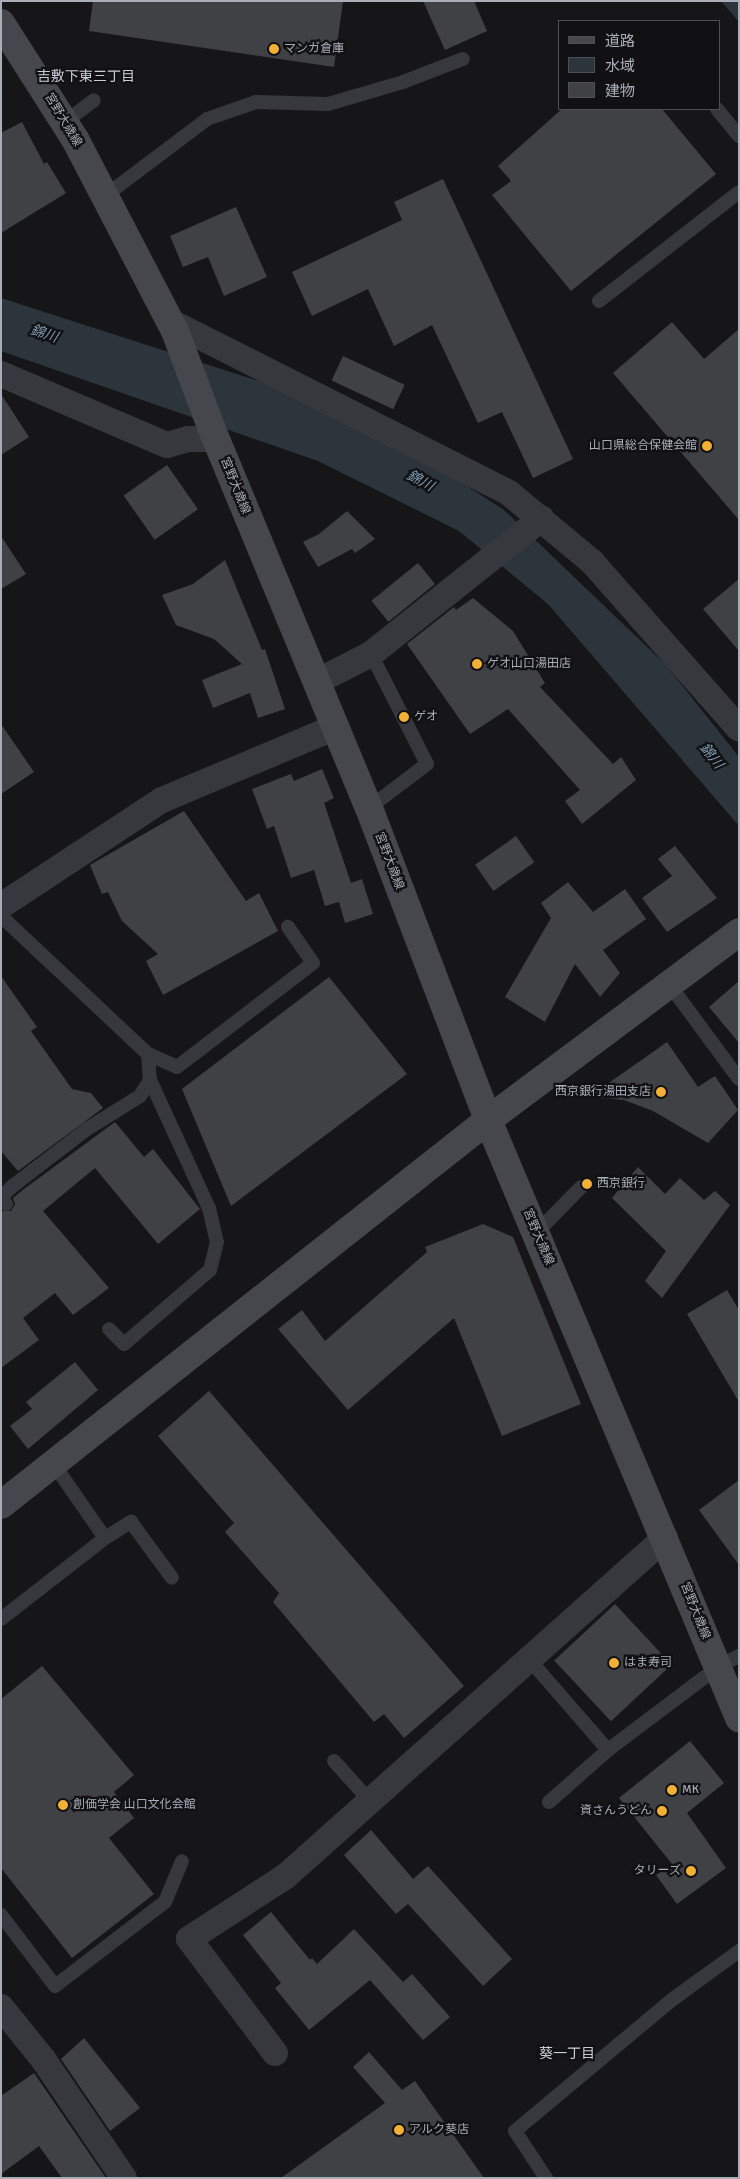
<!DOCTYPE html>
<html>
<head>
<meta charset="utf-8">
<style>
	body { margin:0 }
	#map { position:relative; width:740px; height:2179px; overflow:hidden; background:#161618; font-family:Signika,"Noto Sans JP",sans-serif }
	div>[style] { position:absolute }
	.water>* { inset:0; background:#2c353c }
	.building>* { inset:0; background:#404145; transform-origin:0 0 }
	.lane>* { height:14px; margin:-7px; padding:0 7px; transform-origin:7px; border-radius:7px; background:#37383d }
	.street>* { height:26px; margin:-13px; padding:0 13px; transform-origin:13px; border-radius:13px; background:#37383d }
	.secondary>* { height:28px; margin:-14px; padding:0 14px; transform-origin:14px; border-radius:14px; background:#45474d }
	.dots>* { width:14px; height:14px; translate:-50% -50%; box-sizing:border-box; border:2px solid #111113; border-radius:50% }
	span { translate:-50% -50%; white-space:nowrap; text-align:center; line-height:1.15; -webkit-text-stroke:4.5px #111113; paint-order:stroke }
	.poi-label { font-size:12px; color:#a8adb8 }
	.left { translate:0 -50%; text-align:left }
	.right { translate:-100% -50%; text-align:right }
	.street-label { font-size:12px; color:#a8adb8 }
	.neighbourhood-label { font-size:14px; color:#c9ccd4 }
	.water-label { font-size:14px; color:#7f9bb3; font-style:italic }
	.frame { position:absolute; inset:0; border:2px solid #a8adb8; pointer-events:none }
	.legend { position:absolute; left:558px; top:20px; width:162px; height:90px; box-sizing:border-box; background:#111113; border:1px solid #4d4f55; margin:0; padding:6px 9px; list-style:none; font-size:15px; color:#a8adb8 }
	.legend li { display:flex; align-items:center; gap:10px; height:25px }
	.legend b { width:25px; border:1px solid #4d4f55 }
</style>
</head>
<body>
<div id="map">
	<div class="water">
		<div style="clip-path:polygon(721px 1px,739px 1px,739px 22px)"></div>
		<div style="clip-path:polygon(1px 298px,268px 384px,425px 459px,504px 510px,666px 665px,739px 757px,739px 826px,548px 604px,459px 531px,318px 461px,1px 351px)"></div>
	</div>
	<div class="building">
		<div style="clip-path:polygon(93px 1px,343px 1px,334px 67px,89px 31px)"></div>
		<div style="clip-path:polygon(423px 1px,474px 1px,487px 31px,445px 50px)"></div>
		<div style="clip-path:polygon(562px 109px,662px 109px,716px 174px,571px 291px,492px 195px,511px 181px,498px 166px)"></div>
		<div style="clip-path:polygon(22px 122px,44px 164px,47px 162px,66px 193px,1px 233px,1px 133px)"></div>
		<div style="clip-path:polygon(443px 179px,573px 459px,533px 478px,502px 412px,478px 423px,432px 325px,394px 346px,368px 289px,312px 316px,292px 272px,402px 220px,394px 202px)"></div>
		<div style="clip-path:polygon(236px 207px,267px 277px,224px 296px,208px 257px,183px 267px,170px 236px)"></div>
		<div style="clip-path:polygon(672px 322px,704px 359px,739px 329px,739px 520px,613px 373px)"></div>
		<div style="left:343px;top:356px;width:68px;height:27px;rotate:25deg"></div>
		<div style="clip-path:polygon(1px 394px,29px 437px,1px 455px)"></div>
		<div style="left:167px;top:465px;width:54px;height:53px;rotate:55deg"></div>
		<div style="clip-path:polygon(347px 511px,375px 539px,355px 553px,352px 549px,318px 567px,303px 542px,319px 534px)"></div>
		<div style="clip-path:polygon(1px 536px,26px 574px,1px 589px)"></div>
		<div style="clip-path:polygon(225px 560px,262px 650px,265px 649px,285px 709px,258px 718px,250px 693px,213px 708px,202px 680px,242px 664px,214px 639px,176px 625px,162px 595px,193px 584px)"></div>
		<div style="left:418px;top:563px;width:27px;height:60px;rotate:51deg"></div>
		<div style="clip-path:polygon(739px 579px,739px 651px,703px 609px)"></div>
		<div style="clip-path:polygon(473px 598px,513px 631px,545px 683px,540px 687px,613px 764px,621px 757px,636px 780px,582px 824px,565px 801px,580px 790px,508px 709px,470px 734px,407px 644px,454px 607px,456px 610px)"></div>
		<div style="clip-path:polygon(1px 724px,34px 772px,1px 794px)"></div>
		<div style="clip-path:polygon(322px 769px,334px 798px,324px 803px,351px 883px,362px 879px,373px 914px,345px 923px,339px 902px,325px 906px,314px 870px,291px 878px,274px 826px,267px 829px,252px 789px,291px 774px,294px 781px)"></div>
		<div style="clip-path:polygon(184px 811px,246px 901px,259px 893px,278px 931px,163px 995px,146px 961px,158px 954px,122px 921px,108px 892px,102px 894px,90px 865px)"></div>
		<div style="left:516px;top:836px;width:32px;height:50px;rotate:55deg"></div>
		<div style="clip-path:polygon(675px 846px,717px 898px,667px 932px,642px 898px,672px 876px,658px 859px)"></div>
		<div style="clip-path:polygon(568px 882px,593px 912px,625px 889px,646px 919px,603px 950px,620px 973px,600px 997px,575px 964px,545px 1022px,505px 997px,551px 918px,541px 903px)"></div>
		<div style="clip-path:polygon(1px 976px,37px 1027px,31px 1031px,72px 1089px,91px 1093px,103px 1108px,18px 1171px,1px 1151px)"></div>
		<div style="clip-path:polygon(329px 977px,407px 1074px,231px 1206px,182px 1089px)"></div>
		<div style="clip-path:polygon(739px 981px,739px 1043px,709px 1007px)"></div>
		<div style="clip-path:polygon(667px 1042px,698px 1087px,715px 1076px,738px 1110px,708px 1143px,653px 1111px,624px 1100px,589px 1097px)"></div>
		<div style="clip-path:polygon(115px 1122px,144px 1157px,153px 1149px,200px 1209px,158px 1244px,95px 1168px,43px 1211px,109px 1288px,73px 1315px,55px 1293px,23px 1318px,39px 1340px,1px 1368px,1px 1211px,11px 1211px,15px 1204px,13px 1198px,24px 1189px)"></div>
		<div style="clip-path:polygon(638px 1167px,665px 1194px,680px 1178px,704px 1200px,715px 1191px,730px 1205px,662px 1298px,645px 1281px,666px 1251px,612px 1198px)"></div>
		<div style="clip-path:polygon(483px 1224px,513px 1237px,581px 1404px,502px 1436px,454px 1318px,348px 1410px,278px 1329px,302px 1310px,325px 1341px,427px 1252px,425px 1247px)"></div>
		<div style="clip-path:polygon(727px 1290px,739px 1310px,739px 1402px,687px 1314px)"></div>
		<div style="clip-path:polygon(75px 1362px,98px 1390px,28px 1449px,10px 1426px,32px 1409px,26px 1402px)"></div>
		<div style="clip-path:polygon(209px 1391px,464px 1686px,404px 1738px,384px 1714px,374px 1722px,273px 1602px,279px 1593px,225px 1532px,234px 1523px,158px 1436px)"></div>
		<div style="clip-path:polygon(739px 1480px,739px 1565px,699px 1510px)"></div>
		<div style="left:615px;top:1604px;width:83px;height:83px;rotate:47deg"></div>
		<div style="clip-path:polygon(42px 1666px,134px 1775px,114px 1792px,134px 1818px,109px 1838px,154px 1894px,72px 1958px,1px 1868px,1px 1699px)"></div>
		<div style="clip-path:polygon(690px 1741px,724px 1783px,687px 1813px,726px 1868px,677px 1904px,656px 1875px,672px 1864px,619px 1798px)"></div>
		<div style="clip-path:polygon(371px 1830px,413px 1879px,428px 1866px,512px 1959px,483px 1986px,408px 1904px,396px 1914px,344px 1855px)"></div>
		<div style="clip-path:polygon(271px 1912px,310px 1960px,312px 1958px,317px 1964px,354px 1929px,403px 1982px,412px 1974px,450px 2017px,423px 2040px,370px 1980px,309px 2030px,275px 1988px,281px 1983px,243px 1935px)"></div>
		<div style="clip-path:polygon(84px 2038px,140px 2108px,110px 2131px,61px 2059px)"></div>
		<div style="clip-path:polygon(369px 2052px,402px 2090px,415px 2081px,484px 2178px,281px 2178px,385px 2103px,353px 2067px)"></div>
		<div style="clip-path:polygon(34px 2073px,106px 2178px,62px 2178px,39px 2146px,1px 2174px,1px 2096px)"></div>
	</div>
	<div class="lane">
		<div style="left:717px;top:109px;width:35px;rotate:51deg"></div>
		<div style="left:65px;top:122px;width:36px;rotate:-37deg"></div>
		<div style="left:105px;top:196px;width:128px;rotate:-37deg"></div>
		<div style="left:207px;top:119px;width:52px;rotate:-19.1deg"></div>
		<div style="left:256px;top:102px;width:72px;rotate:1.6deg"></div>
		<div style="left:328px;top:104px;width:78px;rotate:-16.3deg"></div>
		<div style="left:403px;top:82px;width:64px;rotate:-21deg"></div>
		<div style="left:599px;top:301px;width:177px;rotate:-37.9deg"></div>
		<div style="left:369px;top:808px;width:73px;rotate:-37.2deg"></div>
		<div style="left:427px;top:764px;width:123px;rotate:-117deg"></div>
		<div style="left:1px;top:916px;width:202px;rotate:43.2deg"></div>
		<div style="left:148px;top:1054px;width:26px;rotate:86deg"></div>
		<div style="left:150px;top:1080px;width:141px;rotate:65.3deg"></div>
		<div style="left:209px;top:1208px;width:35px;rotate:77deg"></div>
		<div style="left:217px;top:1242px;width:29px;rotate:104deg"></div>
		<div style="left:210px;top:1270px;width:113px;rotate:139.3deg"></div>
		<div style="left:124px;top:1344px;width:21px;rotate:-135deg"></div>
		<div style="left:669px;top:984px;width:118px;rotate:53.6deg"></div>
		<div style="left:148px;top:1054px;width:32px;rotate:24deg"></div>
		<div style="left:177px;top:1067px;width:171px;rotate:-37.4deg"></div>
		<div style="left:313px;top:963px;width:44px;rotate:-124.8deg"></div>
		<div style="left:6px;top:1204px;width:9px;rotate:-126deg"></div>
		<div style="left:1px;top:1197px;width:18px;rotate:-43deg"></div>
		<div style="left:14px;top:1185px;width:92px;rotate:-37.5deg"></div>
		<div style="left:87px;top:1129px;width:62px;rotate:-31.9deg"></div>
		<div style="left:140px;top:1096px;width:19px;rotate:-58deg"></div>
		<div style="left:536px;top:1233px;width:64px;rotate:-45.6deg"></div>
		<div style="left:53px;top:1463px;width:91px;rotate:55.3deg"></div>
		<div style="left:105px;top:1538px;width:31px;rotate:-32deg"></div>
		<div style="left:131px;top:1522px;width:69px;rotate:53.8deg"></div>
		<div style="left:1px;top:1619px;width:132px;rotate:-37.9deg"></div>
		<div style="left:528px;top:1658px;width:122px;rotate:49deg"></div>
		<div style="left:608px;top:1750px;width:138px;rotate:-37deg"></div>
		<div style="left:718px;top:1667px;width:24px;rotate:-28deg"></div>
		<div style="left:334px;top:1761px;width:54px;rotate:48deg"></div>
		<div style="left:549px;top:1802px;width:79px;rotate:-41.4deg"></div>
		<div style="left:1px;top:1915px;width:89px;rotate:52.7deg"></div>
		<div style="left:55px;top:1986px;width:138px;rotate:-37.4deg"></div>
		<div style="left:165px;top:1902px;width:44px;rotate:-67.5deg"></div>
		<div style="left:546px;top:2178px;width:56px;rotate:-123.4deg"></div>
		<div style="left:515px;top:2131px;width:206px;rotate:-39.9deg"></div>
		<div style="left:673px;top:1999px;width:82px;rotate:-36deg"></div>
	</div>
	<div class="street">
		<div style="left:171px;top:322px;width:379px;rotate:26.8deg"></div>
		<div style="left:509px;top:493px;width:108px;rotate:39.7deg"></div>
		<div style="left:592px;top:562px;width:222px;rotate:48.6deg"></div>
		<div style="left:1px;top:374px;width:181px;rotate:23.2deg"></div>
		<div style="left:167px;top:445px;width:22px;rotate:-16deg"></div>
		<div style="left:188px;top:439px;width:28px"></div>
		<div style="left:316px;top:682px;width:62px;rotate:-27deg"></div>
		<div style="left:371px;top:654px;width:218px;rotate:-38.5deg"></div>
		<div style="left:1px;top:906px;width:193px;rotate:-33.4deg"></div>
		<div style="left:162px;top:800px;width:189px;rotate:-22.8deg"></div>
		<div style="left:1px;top:2007px;width:67px;rotate:51.1deg"></div>
		<div style="left:43px;top:2059px;width:144px;rotate:55.8deg"></div>
		<div style="left:275px;top:2053px;width:143px;rotate:-127deg"></div>
		<div style="left:189px;top:1939px;width:116px;rotate:-33deg"></div>
		<div style="left:286px;top:1876px;width:508px;rotate:-41.73deg"></div>
	</div>
	<div class="secondary">
		<div style="left:1px;top:23px;width:138px;rotate:57.5deg"></div>
		<div style="left:75px;top:139px;width:216px;rotate:62.5deg"></div>
		<div style="left:175px;top:331px;width:103px;rotate:69.4deg"></div>
		<div style="left:211px;top:427px;width:412px;rotate:67.5deg"></div>
		<div style="left:369px;top:808px;width:334px;rotate:69.1deg"></div>
		<div style="left:488px;top:1120px;width:649px;rotate:67.23deg"></div>
		<div style="left:1px;top:1505px;width:621px;rotate:-38.33deg"></div>
		<div style="left:488px;top:1120px;width:314px;rotate:-36.8deg"></div>
	</div>
	<div class="dots">
		<div style="left:274px;top:49px;background:#f2b134"></div>
		<div style="left:707px;top:446px;background:#f2b134"></div>
		<div style="left:477px;top:664px;background:#f2b134"></div>
		<div style="left:404px;top:717px;background:#f2b134"></div>
		<div style="left:661px;top:1092px;background:#f2b134"></div>
		<div style="left:587px;top:1184px;background:#f2b134"></div>
		<div style="left:614px;top:1663px;background:#f2b134"></div>
		<div style="left:672px;top:1790px;background:#f2b134"></div>
		<div style="left:63px;top:1805px;background:#f2b134"></div>
		<div style="left:662px;top:1811px;background:#f2b134"></div>
		<div style="left:691px;top:1871px;background:#f2b134"></div>
		<div style="left:399px;top:2130px;background:#f2b134"></div>
	</div>
	<div class="poi-label">
		<span class="left" style="left:284px;top:49px">マンガ倉庫</span>
		<span class="right" style="left:697px;top:446px">山口県総合保健会館</span>
		<span class="left" style="left:487px;top:664px">ゲオ山口湯田店</span>
		<span class="left" style="left:414px;top:717px">ゲオ</span>
		<span class="right" style="left:651px;top:1092px">西京銀行湯田支店</span>
		<span class="left" style="left:597px;top:1184px">西京銀行</span>
		<span class="left" style="left:624px;top:1663px">はま寿司</span>
		<span class="left" style="left:682px;top:1790px">MK</span>
		<span class="left" style="left:73px;top:1805px">創価学会 山口文化会館</span>
		<span class="right" style="left:652px;top:1811px">資さんうどん</span>
		<span class="right" style="left:681px;top:1871px">タリーズ</span>
		<span class="left" style="left:409px;top:2130px">アルク葵店</span>
	</div>
	<div class="street-label">
		<span style="left:63px;top:120px;rotate:59deg">宮野大歳線</span>
		<span style="left:235px;top:486px;rotate:68deg">宮野大歳線</span>
		<span style="left:389px;top:861px;rotate:69deg">宮野大歳線</span>
		<span style="left:538px;top:1237px;rotate:67deg">宮野大歳線</span>
		<span style="left:695px;top:1611px;rotate:68deg">宮野大歳線</span>
	</div>
	<div class="neighbourhood-label">
		<span style="left:86px;top:77px">吉敷下東三丁目</span>
		<span style="left:567px;top:2054px">葵一丁目</span>
	</div>
	<div class="water-label">
		<span style="left:44px;top:334px;rotate:18deg">錦川</span>
		<span style="left:420px;top:481px;rotate:28deg">錦川</span>
		<span style="left:711px;top:756px;rotate:52deg">錦川</span>
	</div>
	<div class="frame"></div>
	<ul class="legend">
	<li><b style="height:6px;background:#45474d"></b>道路</li>
	<li><b style="height:14px;background:#2c353c"></b>水域</li>
	<li><b style="height:14px;background:#404145"></b>建物</li>
	</ul>
</div>
</body>
</html>
